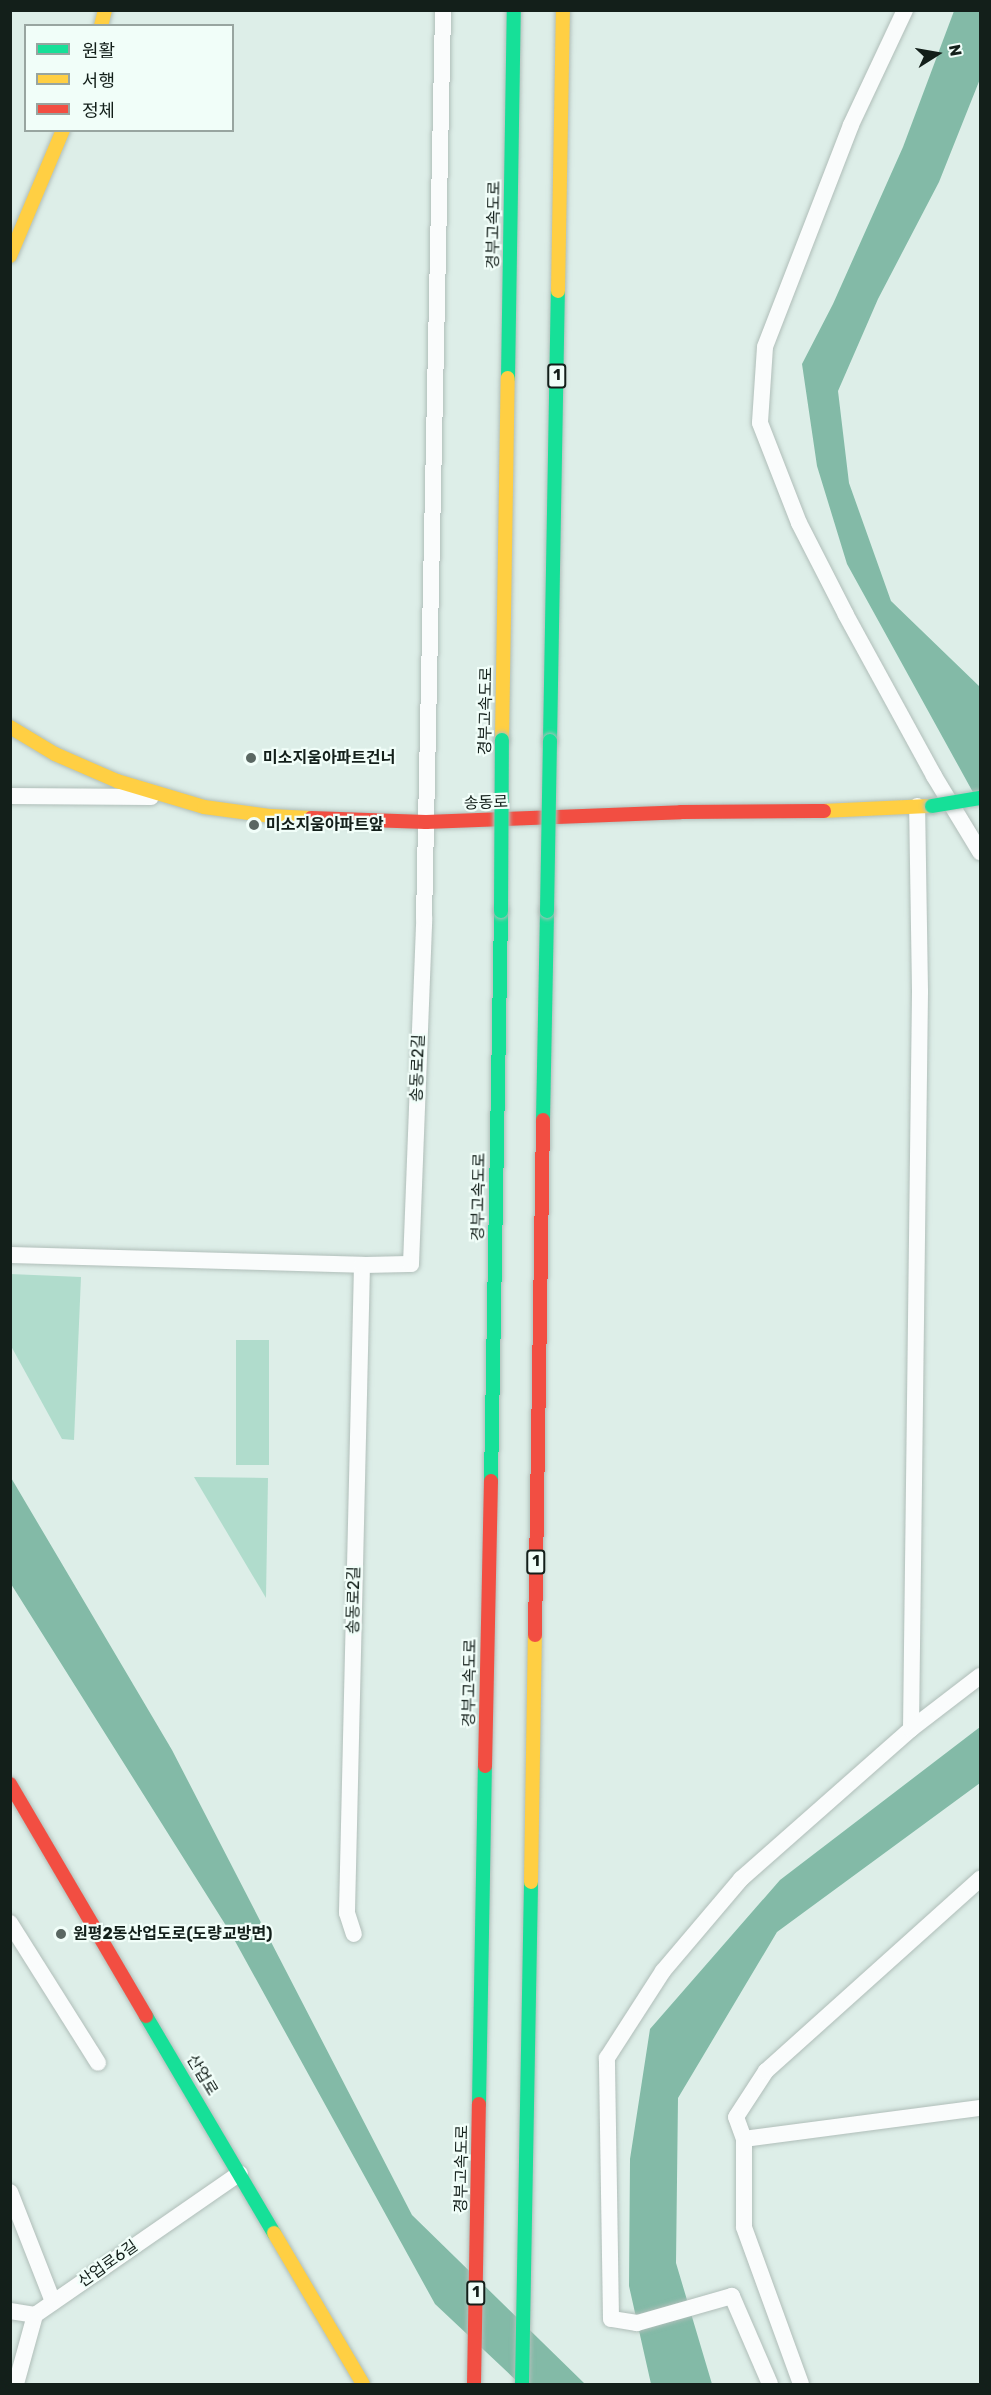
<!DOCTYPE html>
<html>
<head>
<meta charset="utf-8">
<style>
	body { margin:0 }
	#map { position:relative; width:991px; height:2395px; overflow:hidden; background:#ddeee8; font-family:Rubik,"Noto Sans KR",sans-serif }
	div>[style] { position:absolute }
	.green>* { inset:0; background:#b0dccc; transform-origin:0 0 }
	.water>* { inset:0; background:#83baa7 }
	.roads { filter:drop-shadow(0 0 2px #b0beb9) drop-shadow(0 0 2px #b0beb9) }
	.street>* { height:16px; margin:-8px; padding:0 8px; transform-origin:8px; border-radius:8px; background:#fafcfc }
	.fast>* { height:14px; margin:-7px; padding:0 7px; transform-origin:7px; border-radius:7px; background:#16e098 }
	.slow>* { height:14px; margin:-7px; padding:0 7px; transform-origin:7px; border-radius:7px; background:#ffcf43 }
	.jam>* { height:14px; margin:-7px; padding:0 7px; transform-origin:7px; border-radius:7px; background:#f24e42 }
	.bridges { filter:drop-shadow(0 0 2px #b0beb9) drop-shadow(0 0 2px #b0beb9) }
	.fast-bridge>* { height:14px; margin:-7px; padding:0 7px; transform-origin:7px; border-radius:7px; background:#16e098 }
	.dots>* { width:16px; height:16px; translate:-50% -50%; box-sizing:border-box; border:3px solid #f1fef9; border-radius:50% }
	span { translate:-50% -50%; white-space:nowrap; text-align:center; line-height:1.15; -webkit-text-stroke:4.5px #f1fef9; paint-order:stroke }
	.shield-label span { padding:2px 4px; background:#f1fef9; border:2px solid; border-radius:4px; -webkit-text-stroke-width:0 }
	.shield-label { font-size:15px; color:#131f1a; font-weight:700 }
	.street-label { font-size:16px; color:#131f1a }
	.poi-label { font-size:16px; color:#131f1a; font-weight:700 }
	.left { translate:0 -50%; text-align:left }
	.frame { position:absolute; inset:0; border:12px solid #131f1a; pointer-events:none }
	.legend { position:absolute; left:24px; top:24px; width:210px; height:108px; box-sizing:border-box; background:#f1fef9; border:2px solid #98a5a0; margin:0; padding:8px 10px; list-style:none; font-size:18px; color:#131f1a }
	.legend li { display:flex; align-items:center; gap:12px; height:30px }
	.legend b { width:30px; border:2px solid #98a5a0 }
	.north { position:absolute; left:907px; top:24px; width:60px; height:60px; -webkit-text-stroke:4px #f1fef9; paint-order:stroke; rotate:79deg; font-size:16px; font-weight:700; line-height:24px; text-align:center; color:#131f1a }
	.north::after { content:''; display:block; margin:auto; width:21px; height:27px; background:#131f1a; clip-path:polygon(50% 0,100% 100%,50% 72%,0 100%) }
</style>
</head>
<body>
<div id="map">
	<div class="green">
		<div style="clip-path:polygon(10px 1274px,81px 1277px,74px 1440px,62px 1439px,11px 1346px)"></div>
		<div style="left:236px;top:1340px;width:33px;height:125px"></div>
		<div style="clip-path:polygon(194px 1477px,268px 1478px,266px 1598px)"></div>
	</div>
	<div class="water">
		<div style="clip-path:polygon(954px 11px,980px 11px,980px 79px,939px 182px,878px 299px,838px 391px,849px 483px,891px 601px,980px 687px,980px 805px,847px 564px,817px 466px,802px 364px,833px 304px,903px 147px)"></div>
		<div style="clip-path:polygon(10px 1476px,172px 1750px,412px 2215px,585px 2384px,520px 2384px,435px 2304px,230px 1932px,11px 1584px)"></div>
		<div style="clip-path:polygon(980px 1727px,980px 1783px,777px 1932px,678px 2098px,676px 2263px,712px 2384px,651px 2384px,629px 2286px,630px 2159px,650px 2029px,780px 1880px)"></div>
	</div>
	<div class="roads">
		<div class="street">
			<div style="left:905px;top:10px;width:127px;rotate:115.2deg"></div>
			<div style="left:851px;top:125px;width:238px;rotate:111.2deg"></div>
			<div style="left:765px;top:347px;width:76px;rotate:93.8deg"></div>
			<div style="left:760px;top:423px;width:107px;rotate:68.7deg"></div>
			<div style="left:799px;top:523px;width:103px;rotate:62.9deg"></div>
			<div style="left:846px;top:615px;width:183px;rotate:61.3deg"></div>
			<div style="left:934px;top:776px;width:89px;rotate:58.8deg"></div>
			<div style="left:10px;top:796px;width:141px;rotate:0.4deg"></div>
			<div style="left:10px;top:1255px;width:352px;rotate:1.6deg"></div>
			<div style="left:362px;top:1265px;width:648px;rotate:91.33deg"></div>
			<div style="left:347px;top:1913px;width:22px;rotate:72deg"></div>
			<div style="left:362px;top:1265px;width:49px;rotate:-1.2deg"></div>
			<div style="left:411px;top:1264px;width:345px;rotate:-87.8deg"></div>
			<div style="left:424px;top:919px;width:909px;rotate:-88.8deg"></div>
			<div style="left:911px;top:1729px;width:738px;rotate:-89.3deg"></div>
			<div style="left:920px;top:991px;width:185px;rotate:-90.9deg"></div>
			<div style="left:10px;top:1923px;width:165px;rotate:57.8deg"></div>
			<div style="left:744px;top:2139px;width:238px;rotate:-7.5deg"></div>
			<div style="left:10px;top:2192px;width:118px;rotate:68.6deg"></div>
			<div style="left:10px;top:2311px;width:25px;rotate:9deg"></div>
			<div style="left:16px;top:2384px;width:72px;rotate:-74.6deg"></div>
			<div style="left:35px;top:2315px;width:249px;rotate:-34.7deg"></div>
			<div style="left:770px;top:2384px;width:96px;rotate:-113.4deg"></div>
			<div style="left:732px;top:2296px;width:99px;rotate:164.1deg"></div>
			<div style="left:637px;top:2323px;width:26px;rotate:-171deg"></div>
			<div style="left:611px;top:2319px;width:261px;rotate:-90.9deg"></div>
			<div style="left:607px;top:2058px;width:103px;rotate:-57.2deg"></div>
			<div style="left:663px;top:1971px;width:121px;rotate:-49.7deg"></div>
			<div style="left:741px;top:1879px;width:227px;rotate:-41.4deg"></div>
			<div style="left:911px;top:1729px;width:87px;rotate:-37.5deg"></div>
			<div style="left:801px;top:2384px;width:167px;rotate:-110deg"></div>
			<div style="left:744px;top:2227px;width:88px;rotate:-90deg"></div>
			<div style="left:744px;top:2139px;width:23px;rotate:-110deg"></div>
			<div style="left:736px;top:2117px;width:55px;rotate:-56.9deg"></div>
			<div style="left:766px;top:2071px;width:288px;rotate:-41.9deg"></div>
		</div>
		<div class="fast">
			<div style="left:508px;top:378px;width:368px;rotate:-89.1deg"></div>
			<div style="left:550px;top:741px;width:450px;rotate:-89deg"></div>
			<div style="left:543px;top:1120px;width:209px;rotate:-88.9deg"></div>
			<div style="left:491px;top:1481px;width:570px;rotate:-88.99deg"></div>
			<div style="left:146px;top:2016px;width:252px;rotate:59.5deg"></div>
			<div style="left:479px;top:2104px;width:338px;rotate:-89deg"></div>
			<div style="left:522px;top:2384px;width:502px;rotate:-88.97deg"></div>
		</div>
		<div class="slow">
			<div style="left:101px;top:26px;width:16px;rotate:-76deg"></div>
			<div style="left:10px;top:256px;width:137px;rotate:-67.2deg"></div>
			<div style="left:558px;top:291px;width:281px;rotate:-89deg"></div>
			<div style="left:10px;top:727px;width:52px;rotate:31deg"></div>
			<div style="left:55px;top:754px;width:68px;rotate:23.5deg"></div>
			<div style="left:117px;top:781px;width:91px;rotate:16.6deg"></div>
			<div style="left:204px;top:807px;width:68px;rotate:7.7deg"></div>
			<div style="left:271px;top:816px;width:40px;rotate:2.9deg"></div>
			<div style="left:502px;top:740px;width:362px;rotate:-89.1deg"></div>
			<div style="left:824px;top:811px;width:108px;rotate:-2.7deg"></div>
			<div style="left:531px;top:1882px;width:247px;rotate:-89.1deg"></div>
			<div style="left:274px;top:2233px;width:175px;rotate:59.5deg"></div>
		</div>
		<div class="jam">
			<div style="left:311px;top:818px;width:115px;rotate:2deg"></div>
			<div style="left:426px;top:822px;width:255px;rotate:-2.2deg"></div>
			<div style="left:681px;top:812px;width:143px;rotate:-0.4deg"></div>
			<div style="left:535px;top:1635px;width:515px;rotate:-89.11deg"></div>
			<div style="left:485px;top:1766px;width:285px;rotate:-88.8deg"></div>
			<div style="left:10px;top:1784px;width:269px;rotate:59.6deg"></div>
			<div style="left:474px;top:2384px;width:280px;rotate:-89deg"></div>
		</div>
	</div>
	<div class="bridges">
		<div class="fast-bridge">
			<div style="left:932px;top:806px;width:49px;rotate:-9.5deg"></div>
			<div style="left:501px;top:911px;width:171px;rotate:-89.7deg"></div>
			<div style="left:547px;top:911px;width:170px;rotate:-89deg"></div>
		</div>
	</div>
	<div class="dots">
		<div style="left:251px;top:758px;background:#5a6762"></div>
		<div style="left:254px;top:825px;background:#5a6762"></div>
		<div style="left:61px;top:1934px;background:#5a6762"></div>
	</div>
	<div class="shield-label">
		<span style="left:557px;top:376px">1</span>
		<span style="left:536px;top:1562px">1</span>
		<span style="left:476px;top:2293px">1</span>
	</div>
	<div class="street-label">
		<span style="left:494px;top:225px;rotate:-89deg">경부고속도로</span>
		<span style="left:486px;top:711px;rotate:-89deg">경부고속도로</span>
		<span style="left:486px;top:803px;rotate:-2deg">송동로</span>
		<span style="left:418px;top:1068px;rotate:-88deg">송동로2길</span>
		<span style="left:479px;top:1197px;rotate:-89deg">경부고속도로</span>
		<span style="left:354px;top:1600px;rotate:-89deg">송동로2길</span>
		<span style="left:470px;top:1683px;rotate:-89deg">경부고속도로</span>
		<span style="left:202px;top:2075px;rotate:59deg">산업로</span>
		<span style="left:462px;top:2169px;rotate:-89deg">경부고속도로</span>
		<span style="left:108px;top:2264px;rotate:-35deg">산업로6길</span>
	</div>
	<div class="poi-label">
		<span class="left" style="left:263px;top:758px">미소지움아파트건너</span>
		<span class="left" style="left:266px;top:825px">미소지움아파트앞</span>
		<span class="left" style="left:73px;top:1934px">원평2동산업도로(도량교방면)</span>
	</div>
	<div class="frame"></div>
	<ul class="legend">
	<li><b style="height:8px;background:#16e098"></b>원활</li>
	<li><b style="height:8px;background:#ffcf43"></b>서행</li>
	<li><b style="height:8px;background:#f24e42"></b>정체</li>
	</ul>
	<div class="north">N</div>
</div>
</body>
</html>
